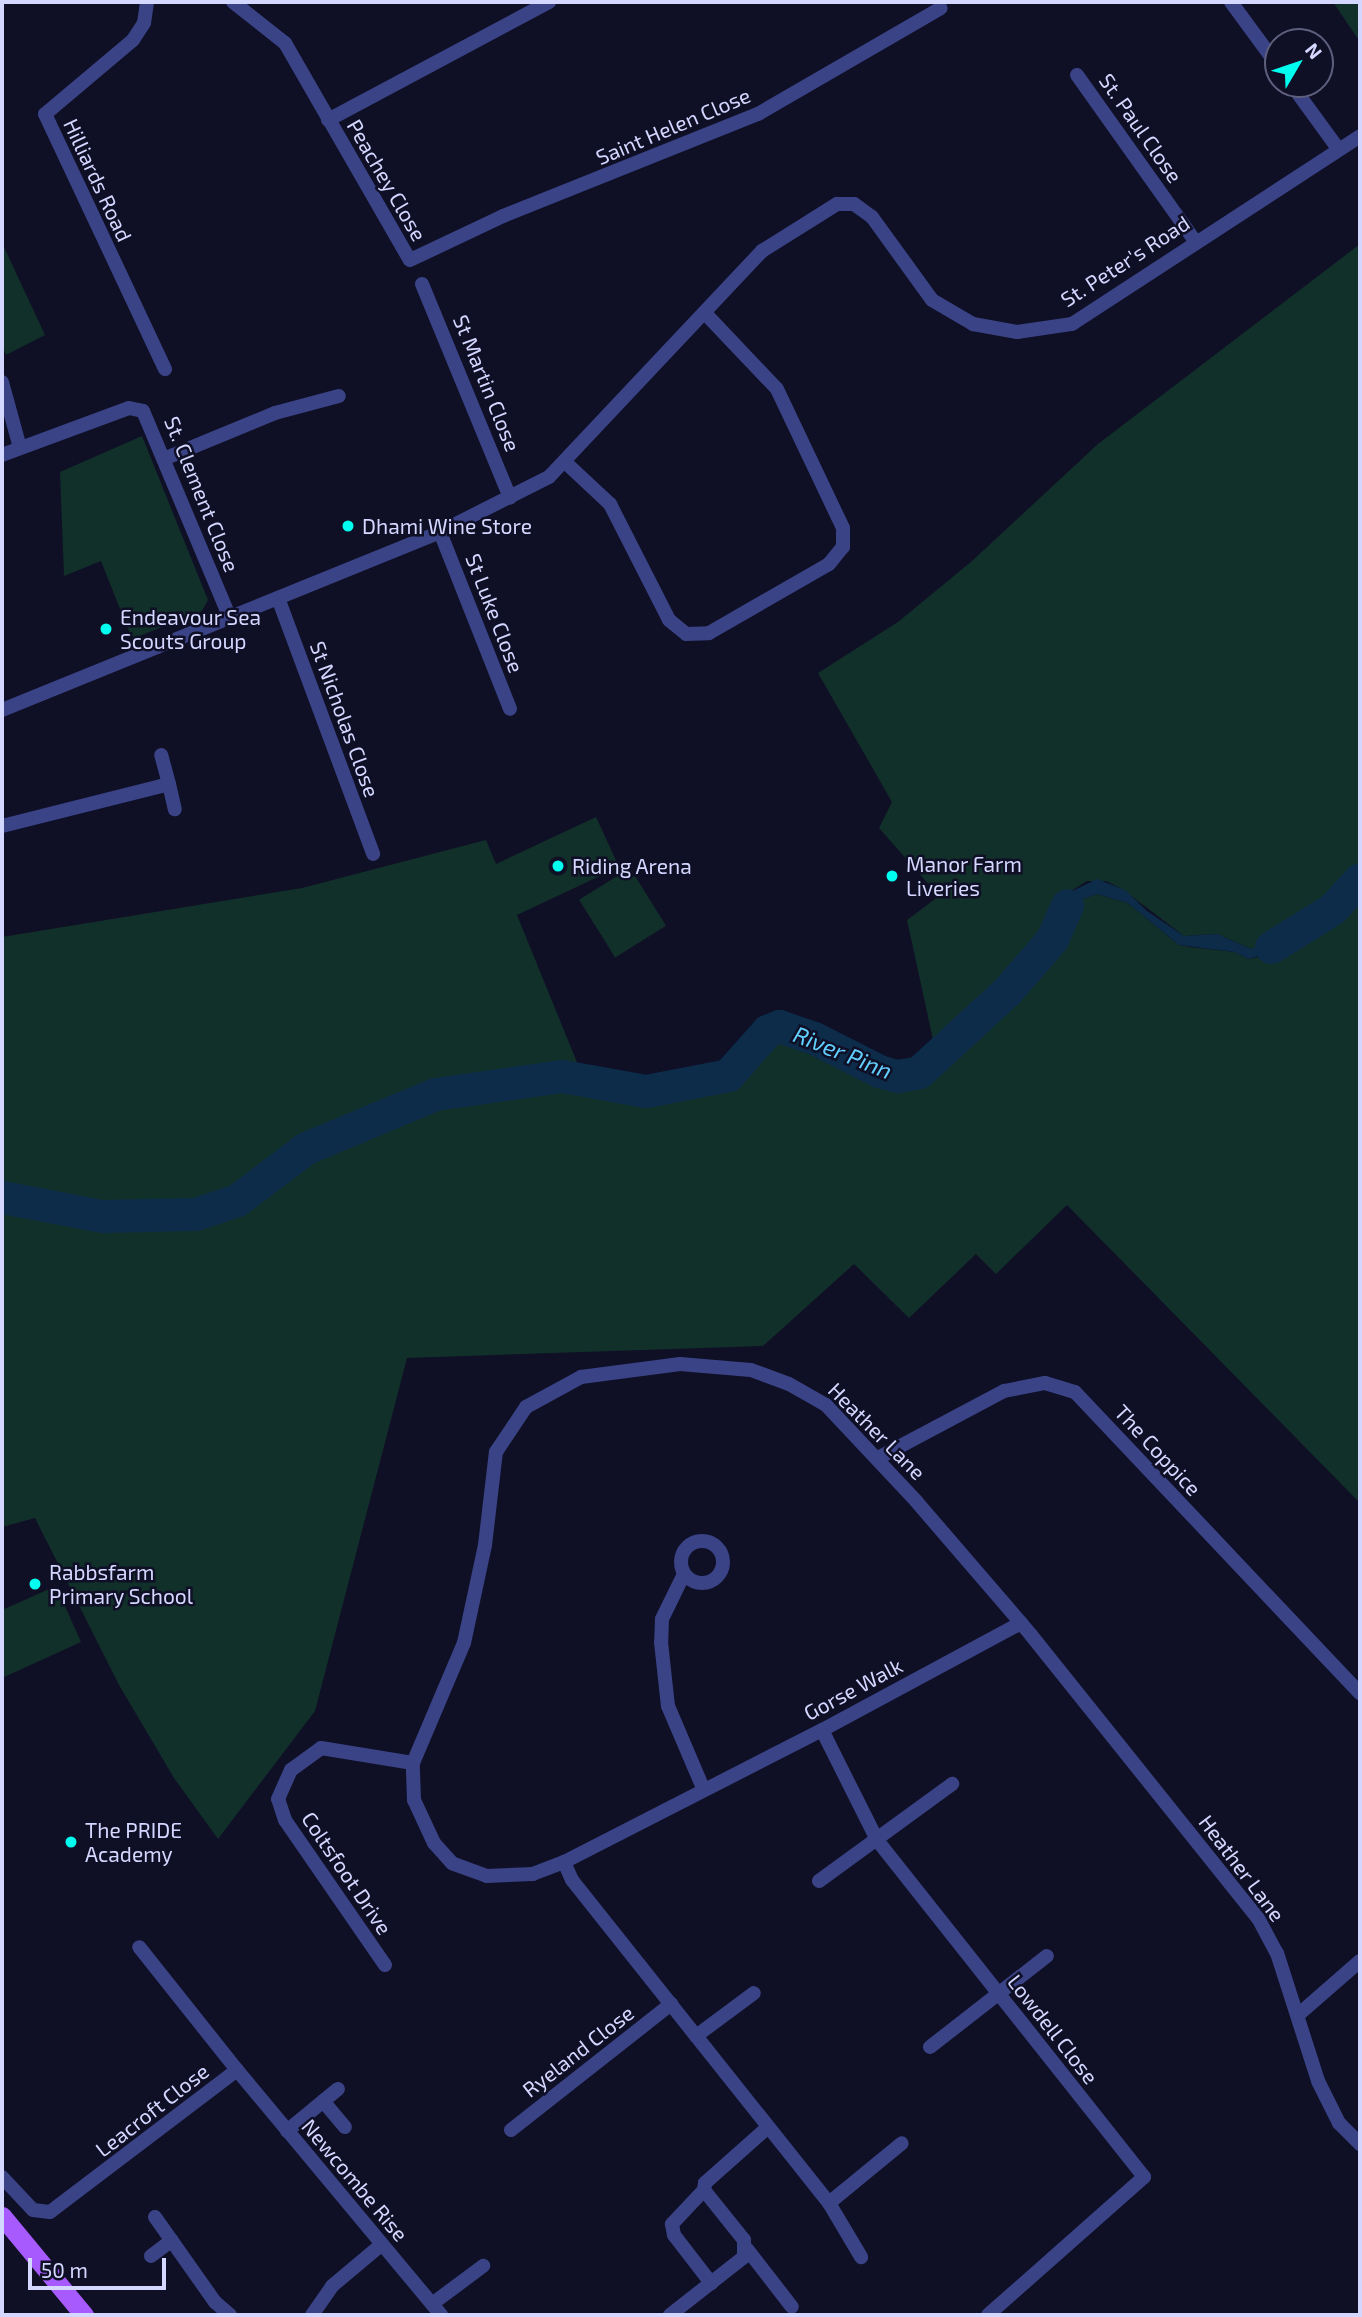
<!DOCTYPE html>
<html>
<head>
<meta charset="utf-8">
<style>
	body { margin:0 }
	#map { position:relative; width:1362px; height:2317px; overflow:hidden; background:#0f0f26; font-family:"Exo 2",sans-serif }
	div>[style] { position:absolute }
	.green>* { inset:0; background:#12302a; transform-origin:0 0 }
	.water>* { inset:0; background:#0c2c49 }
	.river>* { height:33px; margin:-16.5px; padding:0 16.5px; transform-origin:16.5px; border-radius:16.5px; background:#0c2c49 }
	.minor>* { height:14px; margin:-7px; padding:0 7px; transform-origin:7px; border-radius:7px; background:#3a4386 }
	.minor>.ring { margin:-7px; padding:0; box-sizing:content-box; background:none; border:14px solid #3a4386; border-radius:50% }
	.primary>* { height:19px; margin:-9.5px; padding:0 9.5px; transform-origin:9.5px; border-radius:9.5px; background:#a75bff }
	.dots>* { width:19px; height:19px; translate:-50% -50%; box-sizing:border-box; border:4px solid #0f0f26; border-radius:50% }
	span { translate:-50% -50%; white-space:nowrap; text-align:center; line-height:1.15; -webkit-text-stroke:5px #0f0f26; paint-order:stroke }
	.street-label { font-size:21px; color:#d4d7ff }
	.poi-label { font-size:21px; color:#d4d7ff }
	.left { translate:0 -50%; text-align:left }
	.water-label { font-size:23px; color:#62d0ff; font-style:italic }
	.frame { position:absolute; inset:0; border:4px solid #d4d7ff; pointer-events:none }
	.north { position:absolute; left:1264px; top:28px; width:70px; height:70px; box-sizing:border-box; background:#0f0f26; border:2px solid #5e5f7d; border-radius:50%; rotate:51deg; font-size:19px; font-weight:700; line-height:28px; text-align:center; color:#d4d7ff }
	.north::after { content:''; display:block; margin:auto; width:24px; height:32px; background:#0fe; clip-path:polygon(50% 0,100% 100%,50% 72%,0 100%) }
	.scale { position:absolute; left:28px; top:2258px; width:138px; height:32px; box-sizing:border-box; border:4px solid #d4d7ff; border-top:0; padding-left:9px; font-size:21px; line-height:24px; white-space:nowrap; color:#d4d7ff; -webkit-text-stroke:5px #0f0f26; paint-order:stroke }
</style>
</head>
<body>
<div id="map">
	<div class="green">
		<div style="clip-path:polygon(1333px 2px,1360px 2px,1360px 42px)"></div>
		<div style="clip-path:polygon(evenodd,1360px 244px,1360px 1503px,1067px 1205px,996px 1274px,976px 1254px,909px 1318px,854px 1264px,763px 1346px,407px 1358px,315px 1711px,218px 1839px,174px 1778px,119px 1685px,35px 1518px,2px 1527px,2px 937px,302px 888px,486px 840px,496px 864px,596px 817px,619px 867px,517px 915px,583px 1077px,647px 1084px,724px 1071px,758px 1028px,780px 1020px,898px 1070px,919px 1064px,935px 1049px,907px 920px,939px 896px,879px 828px,892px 802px,818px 673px,898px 622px,972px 561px,1098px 444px,1360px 244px,1087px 881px,1106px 881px,1122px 889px,1184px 936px,1217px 934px,1251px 949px,1273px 943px,1284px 933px,1264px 956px,1248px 959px,1235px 952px,1190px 947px,1179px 945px,1128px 903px,1097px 894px,1073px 902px,1044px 946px,1068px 893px,1087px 881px)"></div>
		<div style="clip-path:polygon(4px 247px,45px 335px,6px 355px,2px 345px)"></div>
		<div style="clip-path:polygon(142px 436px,208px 600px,202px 611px,132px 639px,101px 561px,64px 576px,60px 472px)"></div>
		<div style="left:630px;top:868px;width:68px;height:60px;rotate:58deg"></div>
		<div style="clip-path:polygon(56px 1586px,81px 1642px,2px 1678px,2px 1610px)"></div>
	</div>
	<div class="water">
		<div style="clip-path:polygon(1097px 879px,1125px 890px,1147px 911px,1184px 936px,1217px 934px,1251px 949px,1309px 923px,1282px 950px,1248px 959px,1235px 952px,1179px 945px,1128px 903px,1097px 894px,1073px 902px,1061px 938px,1043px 947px,1068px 893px)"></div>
	</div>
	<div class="river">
		<div style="left:1271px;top:947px;width:72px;rotate:-31.9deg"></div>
		<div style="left:1332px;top:909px;width:41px;rotate:-47deg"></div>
		<div style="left:2px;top:1197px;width:102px;rotate:10.8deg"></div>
		<div style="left:102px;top:1216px;width:93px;rotate:-1.2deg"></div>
		<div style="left:195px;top:1214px;width:44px;rotate:-18.4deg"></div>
		<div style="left:237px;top:1200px;width:86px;rotate:-37deg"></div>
		<div style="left:306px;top:1148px;width:140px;rotate:-22.7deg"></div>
		<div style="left:435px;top:1094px;width:128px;rotate:-8.1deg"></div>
		<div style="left:562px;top:1076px;width:85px;rotate:10.1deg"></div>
		<div style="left:646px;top:1091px;width:84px;rotate:-11deg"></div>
		<div style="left:728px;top:1075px;width:59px;rotate:-48.4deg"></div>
		<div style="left:767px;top:1031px;width:13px;rotate:-23deg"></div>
		<div style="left:779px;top:1026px;width:37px;rotate:19deg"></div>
		<div style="left:814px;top:1038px;width:73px;rotate:26.9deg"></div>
		<div style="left:879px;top:1071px;width:19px;rotate:16deg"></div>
		<div style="left:897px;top:1076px;width:22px;rotate:-10deg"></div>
		<div style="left:919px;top:1072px;width:120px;rotate:-42.6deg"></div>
		<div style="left:1007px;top:991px;width:69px;rotate:-49.1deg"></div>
		<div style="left:1052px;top:939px;width:37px;rotate:-66deg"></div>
	</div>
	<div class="minor">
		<div style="left:147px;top:2px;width:21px;rotate:98deg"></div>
		<div style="left:144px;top:23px;width:20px;rotate:123deg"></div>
		<div style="left:133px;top:40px;width:115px;rotate:139.9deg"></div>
		<div style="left:45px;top:114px;width:282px;rotate:64.8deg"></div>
		<div style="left:233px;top:2px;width:66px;rotate:38.3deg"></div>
		<div style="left:285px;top:43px;width:250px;rotate:60.1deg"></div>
		<div style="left:410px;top:260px;width:103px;rotate:-25.3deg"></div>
		<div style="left:503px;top:216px;width:275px;rotate:-21.8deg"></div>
		<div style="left:758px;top:114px;width:211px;rotate:-30.1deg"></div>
		<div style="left:1231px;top:2px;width:79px;rotate:53.7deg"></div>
		<div style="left:1077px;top:75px;width:204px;rotate:54.6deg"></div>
		<div style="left:1291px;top:84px;width:78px;rotate:53.9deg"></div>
		<div style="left:328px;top:120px;width:251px;rotate:-28.1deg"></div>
		<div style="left:422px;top:284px;width:231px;rotate:67.6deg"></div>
		<div style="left:2px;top:382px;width:68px;rotate:74.7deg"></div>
		<div style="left:2px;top:455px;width:135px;rotate:-20.3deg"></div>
		<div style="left:129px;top:408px;width:14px;rotate:12deg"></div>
		<div style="left:143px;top:411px;width:225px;rotate:67.2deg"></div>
		<div style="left:166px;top:458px;width:118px;rotate:-22.4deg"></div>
		<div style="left:275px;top:413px;width:66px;rotate:-14.9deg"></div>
		<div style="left:565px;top:462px;width:62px;rotate:43deg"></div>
		<div style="left:610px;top:504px;width:130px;rotate:63deg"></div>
		<div style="left:669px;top:620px;width:22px;rotate:39deg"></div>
		<div style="left:686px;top:634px;width:23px;rotate:-2deg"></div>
		<div style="left:709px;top:633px;width:138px;rotate:-29.9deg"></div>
		<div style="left:829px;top:564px;width:22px;rotate:-51deg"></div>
		<div style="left:843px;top:547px;width:19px;rotate:-90deg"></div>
		<div style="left:843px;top:528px;width:154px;rotate:-115.4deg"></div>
		<div style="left:777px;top:389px;width:105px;rotate:-133.5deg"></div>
		<div style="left:440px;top:532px;width:190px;rotate:68.4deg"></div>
		<div style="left:278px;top:598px;width:273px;rotate:69.6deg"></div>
		<div style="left:2px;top:710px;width:473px;rotate:-22.1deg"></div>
		<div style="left:440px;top:532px;width:122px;rotate:-26.8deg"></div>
		<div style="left:549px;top:477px;width:311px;rotate:-46.7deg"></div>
		<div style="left:762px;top:251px;width:89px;rotate:-32.1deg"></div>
		<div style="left:837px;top:204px;width:17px"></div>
		<div style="left:854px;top:204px;width:22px;rotate:36deg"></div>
		<div style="left:872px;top:217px;width:102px;rotate:54.1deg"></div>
		<div style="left:932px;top:300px;width:48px;rotate:30.3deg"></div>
		<div style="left:973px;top:324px;width:45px;rotate:10.3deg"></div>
		<div style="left:1017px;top:332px;width:56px;rotate:-8.3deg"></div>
		<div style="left:1072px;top:324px;width:344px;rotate:-33.1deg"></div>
		<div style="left:169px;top:784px;width:26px;rotate:77deg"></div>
		<div style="left:2px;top:826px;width:172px;rotate:-14.1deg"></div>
		<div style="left:169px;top:784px;width:30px;rotate:-105deg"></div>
		<div style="left:878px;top:1458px;width:143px;rotate:-28deg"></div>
		<div style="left:1004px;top:1391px;width:42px;rotate:-11deg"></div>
		<div style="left:1045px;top:1383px;width:31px;rotate:17deg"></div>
		<div style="left:1075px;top:1392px;width:415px;rotate:46.6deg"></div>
		<div class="ring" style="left:681px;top:1541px;width:28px;height:28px"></div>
		<div style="left:684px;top:1574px;width:50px;rotate:116.1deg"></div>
		<div style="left:662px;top:1619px;width:23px;rotate:92deg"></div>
		<div style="left:661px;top:1642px;width:64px;rotate:83.8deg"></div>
		<div style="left:668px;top:1706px;width:89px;rotate:66.9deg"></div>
		<div style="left:1021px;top:1623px;width:226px;rotate:151.7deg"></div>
		<div style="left:822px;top:1730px;width:290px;rotate:152.9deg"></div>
		<div style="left:564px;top:1862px;width:33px;rotate:159deg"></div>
		<div style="left:533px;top:1874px;width:46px;rotate:177.5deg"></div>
		<div style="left:487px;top:1876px;width:37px;rotate:-160deg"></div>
		<div style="left:452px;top:1863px;width:27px;rotate:-132deg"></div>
		<div style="left:434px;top:1843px;width:47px;rotate:-114.9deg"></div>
		<div style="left:414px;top:1800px;width:37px;rotate:-92deg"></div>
		<div style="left:413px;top:1763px;width:130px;rotate:-67deg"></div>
		<div style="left:464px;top:1643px;width:100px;rotate:-77.9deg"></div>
		<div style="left:485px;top:1545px;width:94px;rotate:-83.3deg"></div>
		<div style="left:496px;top:1452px;width:54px;rotate:-56.3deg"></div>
		<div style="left:526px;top:1407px;width:63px;rotate:-28.6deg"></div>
		<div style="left:581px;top:1377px;width:100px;rotate:-7.5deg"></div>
		<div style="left:680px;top:1364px;width:71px;rotate:4.8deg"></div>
		<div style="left:751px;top:1370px;width:40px;rotate:20.2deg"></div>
		<div style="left:789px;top:1384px;width:43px;rotate:29.6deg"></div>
		<div style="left:826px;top:1405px;width:132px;rotate:46.8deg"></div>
		<div style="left:916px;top:1501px;width:161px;rotate:49.3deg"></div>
		<div style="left:1021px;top:1623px;width:16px;rotate:50deg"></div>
		<div style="left:1031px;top:1635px;width:363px;rotate:51.3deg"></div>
		<div style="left:1258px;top:1918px;width:40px;rotate:62deg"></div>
		<div style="left:1277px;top:1953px;width:134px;rotate:72.2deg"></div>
		<div style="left:1318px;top:2081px;width:47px;rotate:63.4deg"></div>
		<div style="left:1339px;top:2123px;width:30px;rotate:45deg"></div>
		<div style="left:822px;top:1730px;width:123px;rotate:63.4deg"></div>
		<div style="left:877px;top:1840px;width:430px;rotate:51.6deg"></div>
		<div style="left:1144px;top:2177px;width:208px;rotate:138.5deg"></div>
		<div style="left:564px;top:1862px;width:20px;rotate:66deg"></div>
		<div style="left:572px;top:1880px;width:413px;rotate:51.5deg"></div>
		<div style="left:829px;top:2203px;width:63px;rotate:59.3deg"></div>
		<div style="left:819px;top:1881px;width:165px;rotate:-36.1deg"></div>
		<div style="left:385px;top:1965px;width:176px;rotate:-124.6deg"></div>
		<div style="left:285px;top:1820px;width:22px;rotate:-108deg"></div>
		<div style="left:278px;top:1799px;width:32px;rotate:-66deg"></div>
		<div style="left:291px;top:1770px;width:37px;rotate:-36deg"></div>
		<div style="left:321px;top:1748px;width:93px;rotate:9.3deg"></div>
		<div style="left:1298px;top:2015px;width:82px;rotate:-41.1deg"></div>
		<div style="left:696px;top:2036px;width:72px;rotate:-36.6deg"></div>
		<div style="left:930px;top:2047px;width:148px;rotate:-37.9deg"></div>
		<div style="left:237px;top:2070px;width:319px;rotate:50.2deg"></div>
		<div style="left:323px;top:2101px;width:34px;rotate:50deg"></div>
		<div style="left:511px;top:2130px;width:204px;rotate:-38.2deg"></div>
		<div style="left:287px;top:2131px;width:66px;rotate:-39.5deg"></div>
		<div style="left:2px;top:2177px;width:45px;rotate:46.8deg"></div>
		<div style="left:33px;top:2210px;width:17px;rotate:7deg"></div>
		<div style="left:50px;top:2212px;width:235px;rotate:-37.2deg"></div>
		<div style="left:237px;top:2070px;width:157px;rotate:-128.5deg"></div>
		<div style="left:704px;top:2190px;width:47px;rotate:133.3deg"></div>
		<div style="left:672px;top:2224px;width:11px;rotate:80deg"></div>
		<div style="left:674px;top:2235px;width:61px;rotate:52.4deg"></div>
		<div style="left:829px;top:2203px;width:94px;rotate:-39.4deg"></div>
		<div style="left:155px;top:2217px;width:104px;rotate:54.8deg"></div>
		<div style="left:215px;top:2302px;width:20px;rotate:41deg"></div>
		<div style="left:747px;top:2249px;width:73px;rotate:52.2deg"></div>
		<div style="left:151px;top:2256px;width:26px;rotate:-37deg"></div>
		<div style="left:432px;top:2304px;width:64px;rotate:-36.7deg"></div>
		<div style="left:312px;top:2315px;width:35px;rotate:-55deg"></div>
		<div style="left:332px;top:2286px;width:64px;rotate:-39.9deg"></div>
		<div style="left:670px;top:2315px;width:94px;rotate:-38.1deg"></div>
		<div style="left:744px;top:2257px;width:17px;rotate:-90deg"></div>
		<div style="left:744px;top:2240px;width:64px;rotate:-128.7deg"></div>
		<div style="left:704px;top:2190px;width:7px;rotate:-82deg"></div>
		<div style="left:705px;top:2183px;width:84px;rotate:-41.6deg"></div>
	</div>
	<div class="primary">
		<div style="left:2px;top:2216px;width:129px;rotate:50.4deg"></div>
	</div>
	<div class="dots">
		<div style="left:348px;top:526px;background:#0fe"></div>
		<div style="left:106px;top:629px;background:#0fe"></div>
		<div style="left:558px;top:866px;background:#0fe"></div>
		<div style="left:892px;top:876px;background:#0fe"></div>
		<div style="left:35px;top:1584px;background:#0fe"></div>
		<div style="left:71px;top:1842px;background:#0fe"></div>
	</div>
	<div class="street-label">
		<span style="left:673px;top:126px;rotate:-23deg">Saint Helen Close</span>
		<span style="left:1141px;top:128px;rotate:55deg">St. Paul Close</span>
		<span style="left:98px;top:180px;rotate:65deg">Hilliards Road</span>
		<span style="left:387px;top:180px;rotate:60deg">Peachey Close</span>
		<span style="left:1125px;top:261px;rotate:-33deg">St. Peter's Road</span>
		<span style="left:487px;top:383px;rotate:68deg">St Martin Close</span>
		<span style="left:202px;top:494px;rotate:68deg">St. Clement Close</span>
		<span style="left:495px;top:613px;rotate:69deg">St Luke Close</span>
		<span style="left:345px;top:719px;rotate:70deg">St Nicholas Close</span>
		<span style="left:877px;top:1431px;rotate:45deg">Heather Lane</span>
		<span style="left:1158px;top:1450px;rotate:47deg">The Coppice</span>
		<span style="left:853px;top:1689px;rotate:-28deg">Gorse Walk</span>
		<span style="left:1242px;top:1868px;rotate:53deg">Heather Lane</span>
		<span style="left:347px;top:1873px;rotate:56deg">Coltsfoot Drive</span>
		<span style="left:1053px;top:2029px;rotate:52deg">Lowdell Close</span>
		<span style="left:578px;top:2051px;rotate:-38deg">Ryeland Close</span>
		<span style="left:152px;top:2110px;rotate:-38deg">Leacroft Close</span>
		<span style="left:355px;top:2180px;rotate:50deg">Newcombe Rise</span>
	</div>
	<div class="poi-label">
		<span class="left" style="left:362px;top:526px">Dhami Wine Store</span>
		<span class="left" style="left:120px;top:629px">Endeavour Sea<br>Scouts Group</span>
		<span class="left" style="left:906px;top:876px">Manor Farm<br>Liveries</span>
		<span class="left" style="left:572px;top:866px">Riding Arena</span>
		<span class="left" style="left:49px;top:1584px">Rabbsfarm<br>Primary School</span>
		<span class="left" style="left:85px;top:1842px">The PRIDE<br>Academy</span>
	</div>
	<div class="water-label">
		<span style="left:843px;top:1052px;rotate:22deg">River Pinn</span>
	</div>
	<div class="frame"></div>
	<div class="north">N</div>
	<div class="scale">50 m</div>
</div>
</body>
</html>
